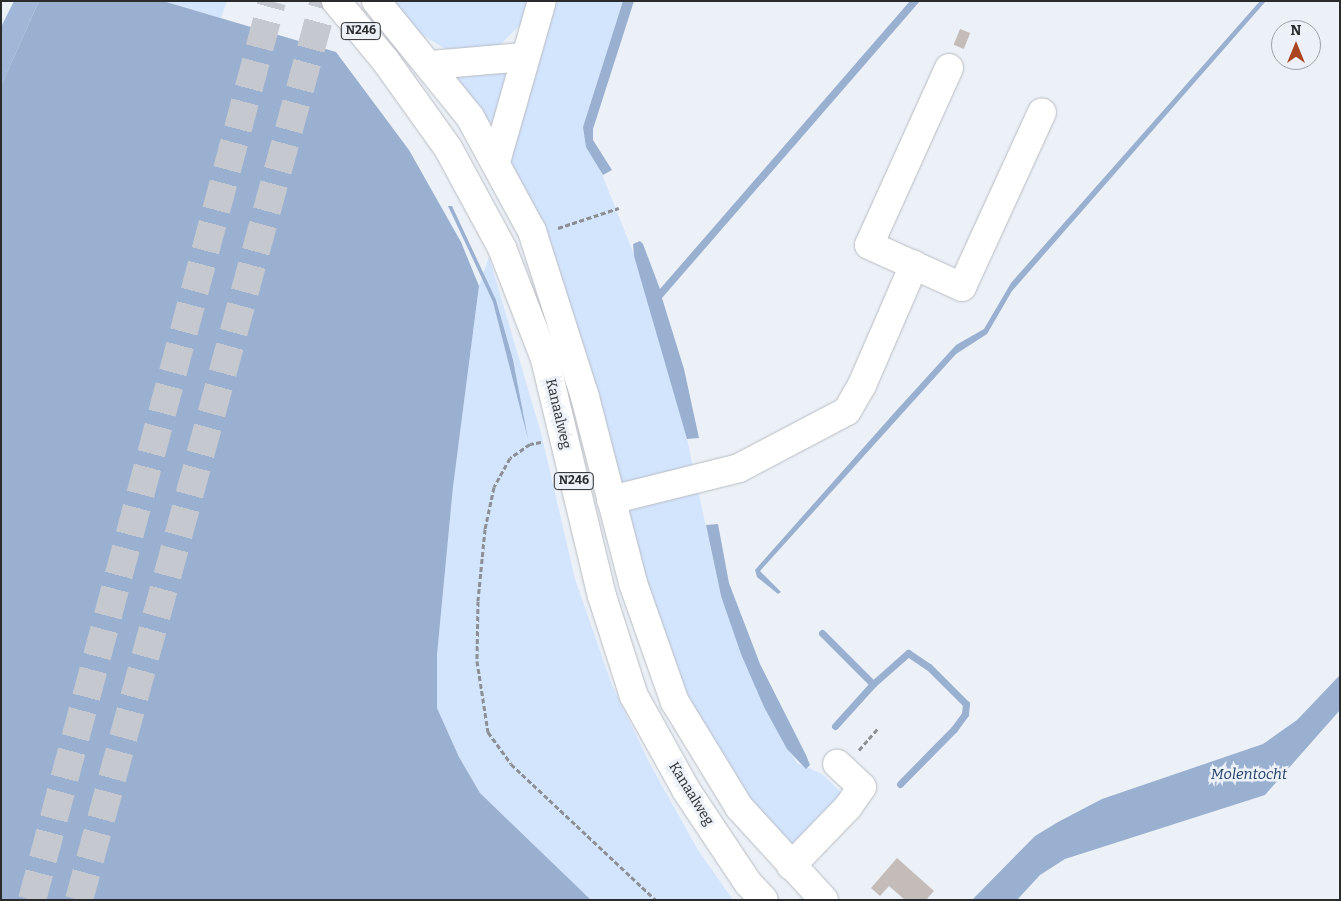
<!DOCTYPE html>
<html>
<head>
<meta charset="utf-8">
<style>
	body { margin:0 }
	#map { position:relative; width:1341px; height:901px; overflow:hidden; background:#ecf1f7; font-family:Bitter,serif }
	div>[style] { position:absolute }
	.green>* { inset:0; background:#d3e4fd }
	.forest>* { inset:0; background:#a1b7d8 }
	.water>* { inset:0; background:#9ab0d0 }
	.stream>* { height:7px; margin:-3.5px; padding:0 3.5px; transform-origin:3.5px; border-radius:3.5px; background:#9ab0d0 }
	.building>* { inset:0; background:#c4bcb9; transform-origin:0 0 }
	.highway-tunnel>* { height:28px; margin-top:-14px; transform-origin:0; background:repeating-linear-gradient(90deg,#c5c9cf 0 28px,transparent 0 42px) }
	.path>* { height:3px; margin-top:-1.5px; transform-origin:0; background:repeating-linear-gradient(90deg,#8c8f93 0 5px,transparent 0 7.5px) }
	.roads { filter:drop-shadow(0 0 1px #b8bcc2) drop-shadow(0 0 1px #b8bcc2) }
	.minor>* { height:28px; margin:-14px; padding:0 14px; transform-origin:14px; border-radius:14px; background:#fff }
	.major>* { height:28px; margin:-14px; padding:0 14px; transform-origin:14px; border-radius:14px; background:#fff }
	span { translate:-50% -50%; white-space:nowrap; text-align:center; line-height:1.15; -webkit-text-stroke:5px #ecf1f7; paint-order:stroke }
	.shield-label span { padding:1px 4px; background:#ecf1f7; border:1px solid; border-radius:4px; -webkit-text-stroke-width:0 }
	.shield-label { font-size:12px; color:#292b2d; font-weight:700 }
	.street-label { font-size:14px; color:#292b2d }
	.water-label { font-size:15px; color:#223f6a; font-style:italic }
	.frame { position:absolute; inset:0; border:2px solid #292b2d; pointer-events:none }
	.north { position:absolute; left:1271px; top:20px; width:50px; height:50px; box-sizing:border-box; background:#ecf1f7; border:1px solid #9ea2a6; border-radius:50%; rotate:0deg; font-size:14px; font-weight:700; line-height:20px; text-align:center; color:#292b2d }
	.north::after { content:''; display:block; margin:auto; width:18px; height:22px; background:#ab4420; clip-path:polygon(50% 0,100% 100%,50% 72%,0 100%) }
</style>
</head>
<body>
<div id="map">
	<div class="green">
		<div style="clip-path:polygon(163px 1px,227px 1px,221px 18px)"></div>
		<div style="clip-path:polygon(391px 1px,534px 1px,529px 16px,500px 45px,479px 51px,449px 51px,416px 31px)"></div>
		<div style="clip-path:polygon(552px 1px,623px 1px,583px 127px,643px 277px,687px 439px,721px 596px,764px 707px,797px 763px,822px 774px,845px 796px,796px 846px,779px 840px,710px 744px,670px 665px,504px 163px)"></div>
		<div style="clip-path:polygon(515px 67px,497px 121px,480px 123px,448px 73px)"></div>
		<div style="clip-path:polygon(489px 257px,541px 433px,575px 579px,612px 685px,650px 764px,698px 850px,733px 900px,591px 900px,480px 793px,459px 757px,437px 708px,437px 655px,453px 487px,479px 286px)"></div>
	</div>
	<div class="forest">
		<div style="clip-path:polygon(14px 1px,39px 1px,1px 86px,1px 27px)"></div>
	</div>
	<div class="water">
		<div style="clip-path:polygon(39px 1px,163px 1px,336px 52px,409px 150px,461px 242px,479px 286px,453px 487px,437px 655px,437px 708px,459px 757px,480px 793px,591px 900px,1px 900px,1px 86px)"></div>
		<div style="clip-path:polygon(623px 1px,634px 1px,593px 129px,593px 140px,612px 170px,603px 175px,586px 147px,583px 127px)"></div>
		<div style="clip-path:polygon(910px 1px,920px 1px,662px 298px,684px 369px,699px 438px,687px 439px,634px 256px,633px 244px,640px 241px,643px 244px,660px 289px)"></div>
		<div style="clip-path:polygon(1260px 1px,1266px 1px,1012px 291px,987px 334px,956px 354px,760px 571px,781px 592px,778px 594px,757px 577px,755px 570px,895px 412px,956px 345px,984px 329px,1011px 283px)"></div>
		<div style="clip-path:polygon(448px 206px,452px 206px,496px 300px,513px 360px,528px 439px,493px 302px)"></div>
		<div style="clip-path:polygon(718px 524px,729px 583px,760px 664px,806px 755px,810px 765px,806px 769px,787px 749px,764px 707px,741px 654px,721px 596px,706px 525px)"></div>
		<div style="clip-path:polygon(1340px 675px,1340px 710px,1265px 795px,1065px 859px,1040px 875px,1017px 900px,972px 900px,1035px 836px,1058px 822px,1102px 799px,1263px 744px,1297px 720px)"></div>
	</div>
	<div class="stream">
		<div style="left:822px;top:633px;width:72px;rotate:45deg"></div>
		<div style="left:873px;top:684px;width:47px;rotate:-41.5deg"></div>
		<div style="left:908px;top:653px;width:25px;rotate:34deg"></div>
		<div style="left:929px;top:667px;width:52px;rotate:45deg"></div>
		<div style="left:966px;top:704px;width:10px;rotate:96deg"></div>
		<div style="left:965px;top:714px;width:19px;rotate:126deg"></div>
		<div style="left:954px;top:729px;width:77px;rotate:134.5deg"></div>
		<div style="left:835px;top:726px;width:57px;rotate:-47.9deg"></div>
	</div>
	<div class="building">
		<div style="left:960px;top:29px;width:11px;height:17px;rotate:22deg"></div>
		<div style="clip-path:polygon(897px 858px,934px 891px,926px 900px,905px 900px,889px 886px,880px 896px,871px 888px)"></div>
	</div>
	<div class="highway-tunnel">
		<div style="left:32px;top:900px;width:930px;rotate:-75.05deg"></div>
		<div style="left:79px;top:900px;width:932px;rotate:-74.76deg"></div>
	</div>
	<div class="path">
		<div style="left:558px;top:228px;width:64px;rotate:-18.2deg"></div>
		<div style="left:541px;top:442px;width:11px;rotate:170deg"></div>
		<div style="left:530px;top:444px;width:24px;rotate:145deg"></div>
		<div style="left:510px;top:458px;width:33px;rotate:119deg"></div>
		<div style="left:494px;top:487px;width:43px;rotate:102.1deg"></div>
		<div style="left:485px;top:529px;width:72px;rotate:95.6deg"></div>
		<div style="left:478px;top:601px;width:60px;rotate:91deg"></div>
		<div style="left:477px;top:661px;width:72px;rotate:81.2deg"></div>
		<div style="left:488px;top:732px;width:39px;rotate:54deg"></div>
		<div style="left:511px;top:764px;width:199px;rotate:43.2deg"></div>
		<div style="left:859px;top:750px;width:29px;rotate:-49deg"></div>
	</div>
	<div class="roads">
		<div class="minor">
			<div style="left:376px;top:1px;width:149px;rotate:51deg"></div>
			<div style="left:470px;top:117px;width:130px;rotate:61.5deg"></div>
			<div style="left:532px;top:231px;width:174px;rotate:72.3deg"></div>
			<div style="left:585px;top:397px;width:192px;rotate:75.5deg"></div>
			<div style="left:633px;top:583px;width:126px;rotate:70.6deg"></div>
			<div style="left:675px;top:702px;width:123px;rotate:58.6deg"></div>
			<div style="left:739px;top:807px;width:126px;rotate:47.6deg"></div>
			<div style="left:431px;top:65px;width:93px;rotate:-4.9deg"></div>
			<div style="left:949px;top:68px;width:194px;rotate:114.3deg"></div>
			<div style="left:869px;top:245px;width:102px;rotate:24.3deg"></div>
			<div style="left:962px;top:287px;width:192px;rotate:-65.4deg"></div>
			<div style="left:496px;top:162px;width:167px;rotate:-74.1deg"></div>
			<div style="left:611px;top:500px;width:132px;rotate:-14deg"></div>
			<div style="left:739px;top:468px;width:122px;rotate:-27.8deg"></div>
			<div style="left:847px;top:411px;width:30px;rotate:-60deg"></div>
			<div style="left:862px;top:385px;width:131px;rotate:-66.6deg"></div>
			<div style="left:791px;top:866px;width:82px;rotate:-46deg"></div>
			<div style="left:848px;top:807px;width:24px;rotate:-55deg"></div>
			<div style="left:862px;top:787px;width:34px;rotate:-137deg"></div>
		</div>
		<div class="major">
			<div style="left:336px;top:1px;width:77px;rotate:50.3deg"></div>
			<div style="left:385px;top:60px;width:108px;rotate:54.4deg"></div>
			<div style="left:448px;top:148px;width:114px;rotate:61.6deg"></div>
			<div style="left:502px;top:248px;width:119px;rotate:68.8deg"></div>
			<div style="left:545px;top:359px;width:244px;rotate:76.5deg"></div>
			<div style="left:602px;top:596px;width:105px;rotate:72.3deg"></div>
			<div style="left:634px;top:696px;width:107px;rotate:61deg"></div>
			<div style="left:686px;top:790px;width:112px;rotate:56.3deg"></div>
			<div style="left:748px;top:883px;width:23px;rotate:47deg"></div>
		</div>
	</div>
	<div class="shield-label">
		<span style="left:361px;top:31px">N246</span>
		<span style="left:574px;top:481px">N246</span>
	</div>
	<div class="street-label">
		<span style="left:558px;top:414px;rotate:77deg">Kanaalweg</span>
		<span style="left:691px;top:794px;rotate:58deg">Kanaalweg</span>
	</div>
	<div class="water-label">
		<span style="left:1249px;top:775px">Molentocht</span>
	</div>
	<div class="frame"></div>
	<div class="north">N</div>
</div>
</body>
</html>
